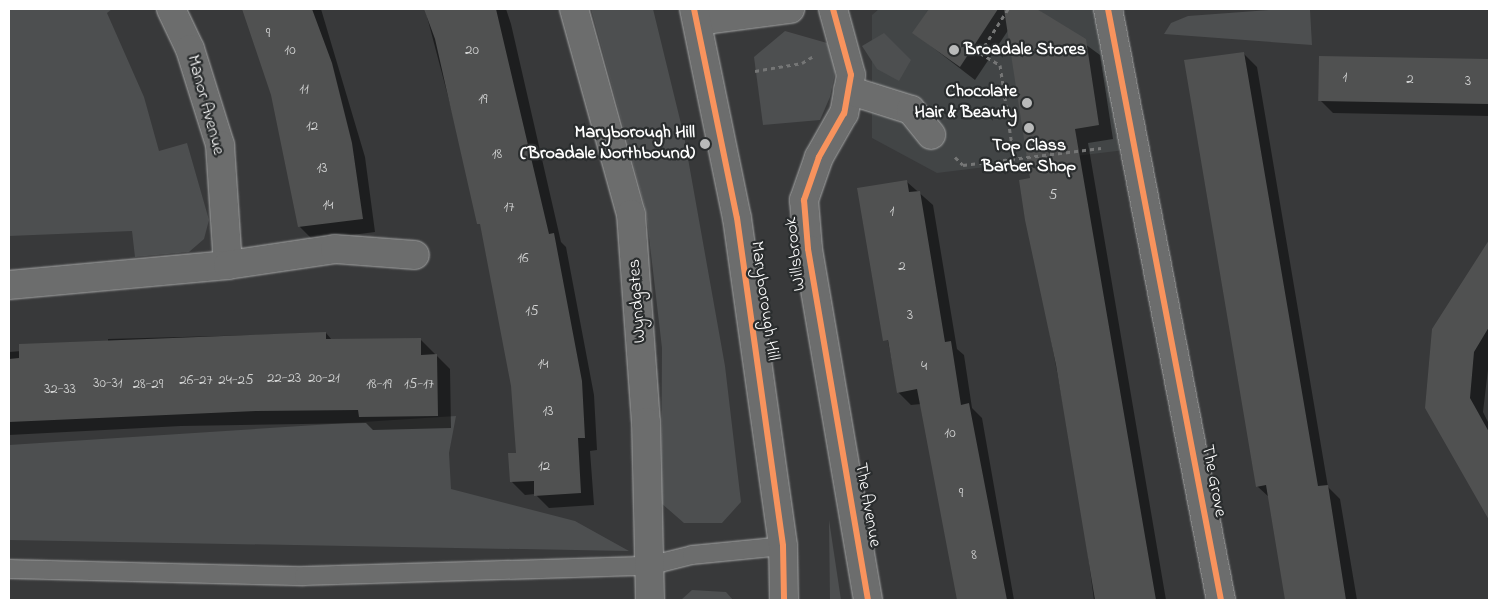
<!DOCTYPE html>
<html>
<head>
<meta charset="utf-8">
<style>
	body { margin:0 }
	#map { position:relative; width:1498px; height:609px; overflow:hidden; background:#38393a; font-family:"Indie Flower",sans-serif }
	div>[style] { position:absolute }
	.built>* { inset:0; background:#424546 }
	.green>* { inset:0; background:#4d4f50 }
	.shadow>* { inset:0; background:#0007 }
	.building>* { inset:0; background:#505151; transform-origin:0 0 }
	.path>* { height:3px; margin-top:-1.5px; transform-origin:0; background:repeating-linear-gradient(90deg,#757676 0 4px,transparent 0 8px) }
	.roads { filter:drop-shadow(0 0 1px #a5a6a6) drop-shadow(0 0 1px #a5a6a6) }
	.lane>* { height:18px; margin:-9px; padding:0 9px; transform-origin:9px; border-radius:9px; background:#6c6d6d }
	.street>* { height:28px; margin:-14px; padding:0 14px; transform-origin:14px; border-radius:14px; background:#6c6d6d }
	.secondary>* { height:28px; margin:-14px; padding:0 14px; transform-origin:14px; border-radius:14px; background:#6c6d6d }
	.cycleway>* { height:6px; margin:-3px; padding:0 3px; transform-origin:3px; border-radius:3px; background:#f8935d }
	.dots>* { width:14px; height:14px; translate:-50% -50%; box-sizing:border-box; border:2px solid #2a2d2e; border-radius:50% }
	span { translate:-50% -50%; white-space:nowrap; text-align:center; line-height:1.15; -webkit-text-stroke:4.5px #2a2d2e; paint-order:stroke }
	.number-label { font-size:15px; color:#d3d4d4 }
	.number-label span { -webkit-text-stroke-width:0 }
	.poi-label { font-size:18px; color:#fff; font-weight:700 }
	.left { translate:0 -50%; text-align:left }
	.right { translate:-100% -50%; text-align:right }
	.street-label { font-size:18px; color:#fff }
	.frame { position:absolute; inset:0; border:10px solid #fff; pointer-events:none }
</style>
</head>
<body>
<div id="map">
	<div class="built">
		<div style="clip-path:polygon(879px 9px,1099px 9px,1125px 150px,937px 173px,872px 138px,872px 15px)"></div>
	</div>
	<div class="green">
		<div style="clip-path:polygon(9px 9px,112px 9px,107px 13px,144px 97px,159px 151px,187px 143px,209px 220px,204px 239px,189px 252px,135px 257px,132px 231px,9px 236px)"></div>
		<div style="clip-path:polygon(591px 9px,653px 9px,684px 136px,725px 366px,741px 502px,722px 523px,684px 523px,661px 503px,662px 348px,646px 211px)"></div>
		<div style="clip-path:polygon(1269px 10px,1310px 10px,1312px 45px,1164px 34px,1171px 23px,1188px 16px)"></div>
		<div style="clip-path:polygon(785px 31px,827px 43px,838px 59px,830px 97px,820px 120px,763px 125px,754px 57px)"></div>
		<div style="clip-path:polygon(884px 33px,911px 60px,899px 81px,877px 69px,862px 46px)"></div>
		<div style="clip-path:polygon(456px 416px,449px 453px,451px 489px,575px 521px,629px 551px,9px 540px,9px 445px)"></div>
		<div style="clip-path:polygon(829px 520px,841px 600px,830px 600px)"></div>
		<div style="clip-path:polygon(692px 590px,726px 592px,733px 600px,681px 600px)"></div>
	</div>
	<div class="shadow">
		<div style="clip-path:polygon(244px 9px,321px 9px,365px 157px,375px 232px,313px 240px,300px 227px,272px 95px)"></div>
		<div style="clip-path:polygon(425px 9px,506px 9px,511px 24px,561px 242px,566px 247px,594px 395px,597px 450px,590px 451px,594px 505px,549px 508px,535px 494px,525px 495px,512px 482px,517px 454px,513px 386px,483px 229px)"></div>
		<div style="clip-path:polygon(930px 9px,1037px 9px,1100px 55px,1113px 139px,1088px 143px,1166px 600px,1094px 600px,1079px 488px,1021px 181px,1032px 179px,1009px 29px,975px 80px,914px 33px)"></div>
		<div style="clip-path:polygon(1244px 54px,1257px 67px,1328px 487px,1340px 499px,1357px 600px,1286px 600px,1270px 498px,1257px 486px)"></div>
		<div style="clip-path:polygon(1320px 57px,1489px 60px,1489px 116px,1333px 113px,1320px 100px)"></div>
		<div style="clip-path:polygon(907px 182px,933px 205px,957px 349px,964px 355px,972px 408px,982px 418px,1014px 600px,958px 600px,921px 404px,911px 405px,898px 392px,858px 189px)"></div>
		<div style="clip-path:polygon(1475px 265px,1489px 274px,1489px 361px,1483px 412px,1489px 424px,1489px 501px,1427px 408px)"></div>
		<div style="clip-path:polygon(326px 333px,332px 340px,421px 340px,450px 369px,451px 428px,373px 430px,366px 423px,181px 426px,9px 435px,9px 352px,108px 344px,108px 339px)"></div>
	</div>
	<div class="building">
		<div style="clip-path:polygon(242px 9px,312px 9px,332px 63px,352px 143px,363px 219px,298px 227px,271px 95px)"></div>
		<div style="clip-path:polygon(424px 9px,496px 9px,549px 234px,554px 233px,582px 381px,585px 438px,578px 438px,581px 493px,534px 496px,534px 481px,510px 482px,508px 453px,516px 453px,511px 386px,480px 224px,477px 224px,435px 39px)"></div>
		<div style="clip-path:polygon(929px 9px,998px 9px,960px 67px,912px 33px)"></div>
		<div style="clip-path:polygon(1004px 9px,1037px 9px,1086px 39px,1099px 125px,1075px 129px,1156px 600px,1095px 600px,1056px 365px,1025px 220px,1019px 180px,1030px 178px)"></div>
		<div style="clip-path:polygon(1244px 52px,1318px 486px,1328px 485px,1346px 600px,1285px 600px,1266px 485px,1256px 487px,1184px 60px)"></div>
		<div style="left:1319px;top:56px;width:170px;height:45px;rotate:1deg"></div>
		<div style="clip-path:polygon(907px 180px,909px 192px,920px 191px,945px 342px,951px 341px,961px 405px,969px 403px,1007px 600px,957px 600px,917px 389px,897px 393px,888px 340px,883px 341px,857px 188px)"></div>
		<div style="clip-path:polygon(1489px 240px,1489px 327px,1474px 352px,1470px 398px,1489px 432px,1489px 520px,1425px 408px,1432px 329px)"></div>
		<div style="clip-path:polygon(326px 332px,326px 339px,421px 338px,421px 355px,437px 354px,438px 416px,359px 417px,358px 410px,256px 411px,9px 422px,9px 359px,19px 358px,19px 344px)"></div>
	</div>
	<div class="path">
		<div style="left:1008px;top:9px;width:52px;rotate:122.5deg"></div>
		<div style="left:980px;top:53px;width:23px;rotate:31deg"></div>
		<div style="left:1000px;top:65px;width:95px;rotate:81.5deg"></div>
		<div style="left:755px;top:71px;width:48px;rotate:-9.7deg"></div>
		<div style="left:802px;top:63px;width:12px;rotate:-31deg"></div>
		<div style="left:955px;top:157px;width:11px;rotate:45deg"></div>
		<div style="left:963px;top:165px;width:139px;rotate:-7deg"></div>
	</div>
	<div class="roads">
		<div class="lane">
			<div style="left:9px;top:569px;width:295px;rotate:1.4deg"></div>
			<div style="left:304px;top:576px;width:344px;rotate:-1.7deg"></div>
			<div style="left:648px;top:566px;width:45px;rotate:-14deg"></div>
			<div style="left:692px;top:555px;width:91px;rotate:-5.6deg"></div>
		</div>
		<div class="street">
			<div style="left:171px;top:9px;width:44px;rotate:64.6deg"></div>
			<div style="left:190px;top:49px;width:101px;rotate:72.6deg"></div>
			<div style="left:220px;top:145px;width:120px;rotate:86.2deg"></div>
			<div style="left:574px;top:9px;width:213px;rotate:74.5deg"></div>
			<div style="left:631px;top:214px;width:209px;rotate:85.9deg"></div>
			<div style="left:646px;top:422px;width:178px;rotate:88.7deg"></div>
			<div style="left:833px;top:9px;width:68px;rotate:74.7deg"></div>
			<div style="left:851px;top:75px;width:39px;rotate:100deg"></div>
			<div style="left:844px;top:113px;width:51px;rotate:119.6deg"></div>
			<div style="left:819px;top:157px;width:46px;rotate:109.2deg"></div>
			<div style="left:804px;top:200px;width:49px;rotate:85.3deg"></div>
			<div style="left:808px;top:249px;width:356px;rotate:80.3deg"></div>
			<div style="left:1108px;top:9px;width:602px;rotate:79.18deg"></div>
			<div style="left:697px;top:21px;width:94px;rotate:-7.4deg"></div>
			<div style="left:848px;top:90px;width:66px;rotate:17.6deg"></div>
			<div style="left:911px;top:110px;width:32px;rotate:51deg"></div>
			<div style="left:9px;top:285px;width:220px;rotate:-5.2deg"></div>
			<div style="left:228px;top:265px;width:108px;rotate:-8.5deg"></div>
			<div style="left:335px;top:249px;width:80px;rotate:4.3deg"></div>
		</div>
		<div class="secondary">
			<div style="left:694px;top:9px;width:213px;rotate:78.4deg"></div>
			<div style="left:737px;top:218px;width:331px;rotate:82deg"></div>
			<div style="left:783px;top:546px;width:54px;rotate:88.9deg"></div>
		</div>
	</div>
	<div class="cycleway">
		<div style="left:694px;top:9px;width:213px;rotate:78.4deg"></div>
		<div style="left:737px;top:218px;width:331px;rotate:82deg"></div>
		<div style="left:783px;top:546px;width:54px;rotate:88.9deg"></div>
		<div style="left:833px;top:9px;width:68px;rotate:74.7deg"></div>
		<div style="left:851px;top:75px;width:39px;rotate:100deg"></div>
		<div style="left:844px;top:113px;width:51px;rotate:119.6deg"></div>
		<div style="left:819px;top:157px;width:46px;rotate:109.2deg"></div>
		<div style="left:804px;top:200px;width:49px;rotate:85.3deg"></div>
		<div style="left:808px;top:249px;width:356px;rotate:80.3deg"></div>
		<div style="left:1108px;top:9px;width:602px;rotate:79.18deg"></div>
	</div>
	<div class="dots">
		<div style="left:954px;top:50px;background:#b9baba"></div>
		<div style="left:1027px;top:103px;background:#b9baba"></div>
		<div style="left:1029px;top:128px;background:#b9baba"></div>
		<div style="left:705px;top:144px;background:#b9baba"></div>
	</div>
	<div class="number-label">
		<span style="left:268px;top:34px">9</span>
		<span style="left:290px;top:51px">10</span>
		<span style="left:472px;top:51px">20</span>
		<span style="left:1345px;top:78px">1</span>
		<span style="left:1410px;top:80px">2</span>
		<span style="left:1468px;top:82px">3</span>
		<span style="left:304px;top:90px">11</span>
		<span style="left:483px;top:100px">19</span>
		<span style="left:312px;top:127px">12</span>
		<span style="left:497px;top:155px">18</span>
		<span style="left:322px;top:169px">13</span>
		<span style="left:1053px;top:196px">5</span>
		<span style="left:328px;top:206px">14</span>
		<span style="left:509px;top:208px">17</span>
		<span style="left:892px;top:212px">1</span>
		<span style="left:523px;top:259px">16</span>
		<span style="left:902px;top:267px">2</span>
		<span style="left:532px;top:312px">15</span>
		<span style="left:910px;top:316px">3</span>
		<span style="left:543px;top:365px">14</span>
		<span style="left:924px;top:367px">4</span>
		<span style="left:284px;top:379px">22-23</span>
		<span style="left:324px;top:379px">20-21</span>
		<span style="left:196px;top:381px">26-27</span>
		<span style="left:236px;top:381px">24-25</span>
		<span style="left:108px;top:384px">30-31</span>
		<span style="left:148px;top:385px">28-29</span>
		<span style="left:379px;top:385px">18-19</span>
		<span style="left:419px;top:385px">15-17</span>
		<span style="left:60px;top:390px">32-33</span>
		<span style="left:548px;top:412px">13</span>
		<span style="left:950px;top:434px">10</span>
		<span style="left:544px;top:467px">12</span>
		<span style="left:961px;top:494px">9</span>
		<span style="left:974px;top:556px">8</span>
	</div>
	<div class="poi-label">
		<span class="left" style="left:964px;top:50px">Broadale Stores</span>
		<span class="right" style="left:1017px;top:103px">Chocolate<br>Hair &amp; Beauty</span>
		<span class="right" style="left:695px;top:144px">Maryborough Hill<br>(Broadale Northbound)</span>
		<span style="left:1029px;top:157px">Top Class<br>Barber Shop</span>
	</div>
	<div class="street-label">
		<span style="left:205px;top:105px;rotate:75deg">Manor Avenue</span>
		<span style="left:796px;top:254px;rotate:-97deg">Willsbrook</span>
		<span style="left:638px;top:301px;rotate:-94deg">Wyndgates</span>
		<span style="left:764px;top:301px;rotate:82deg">Maryborough Hill</span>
		<span style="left:1213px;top:481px;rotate:79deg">The Grove</span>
		<span style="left:867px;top:505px;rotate:80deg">The Avenue</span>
	</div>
	<div class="frame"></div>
</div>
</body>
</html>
